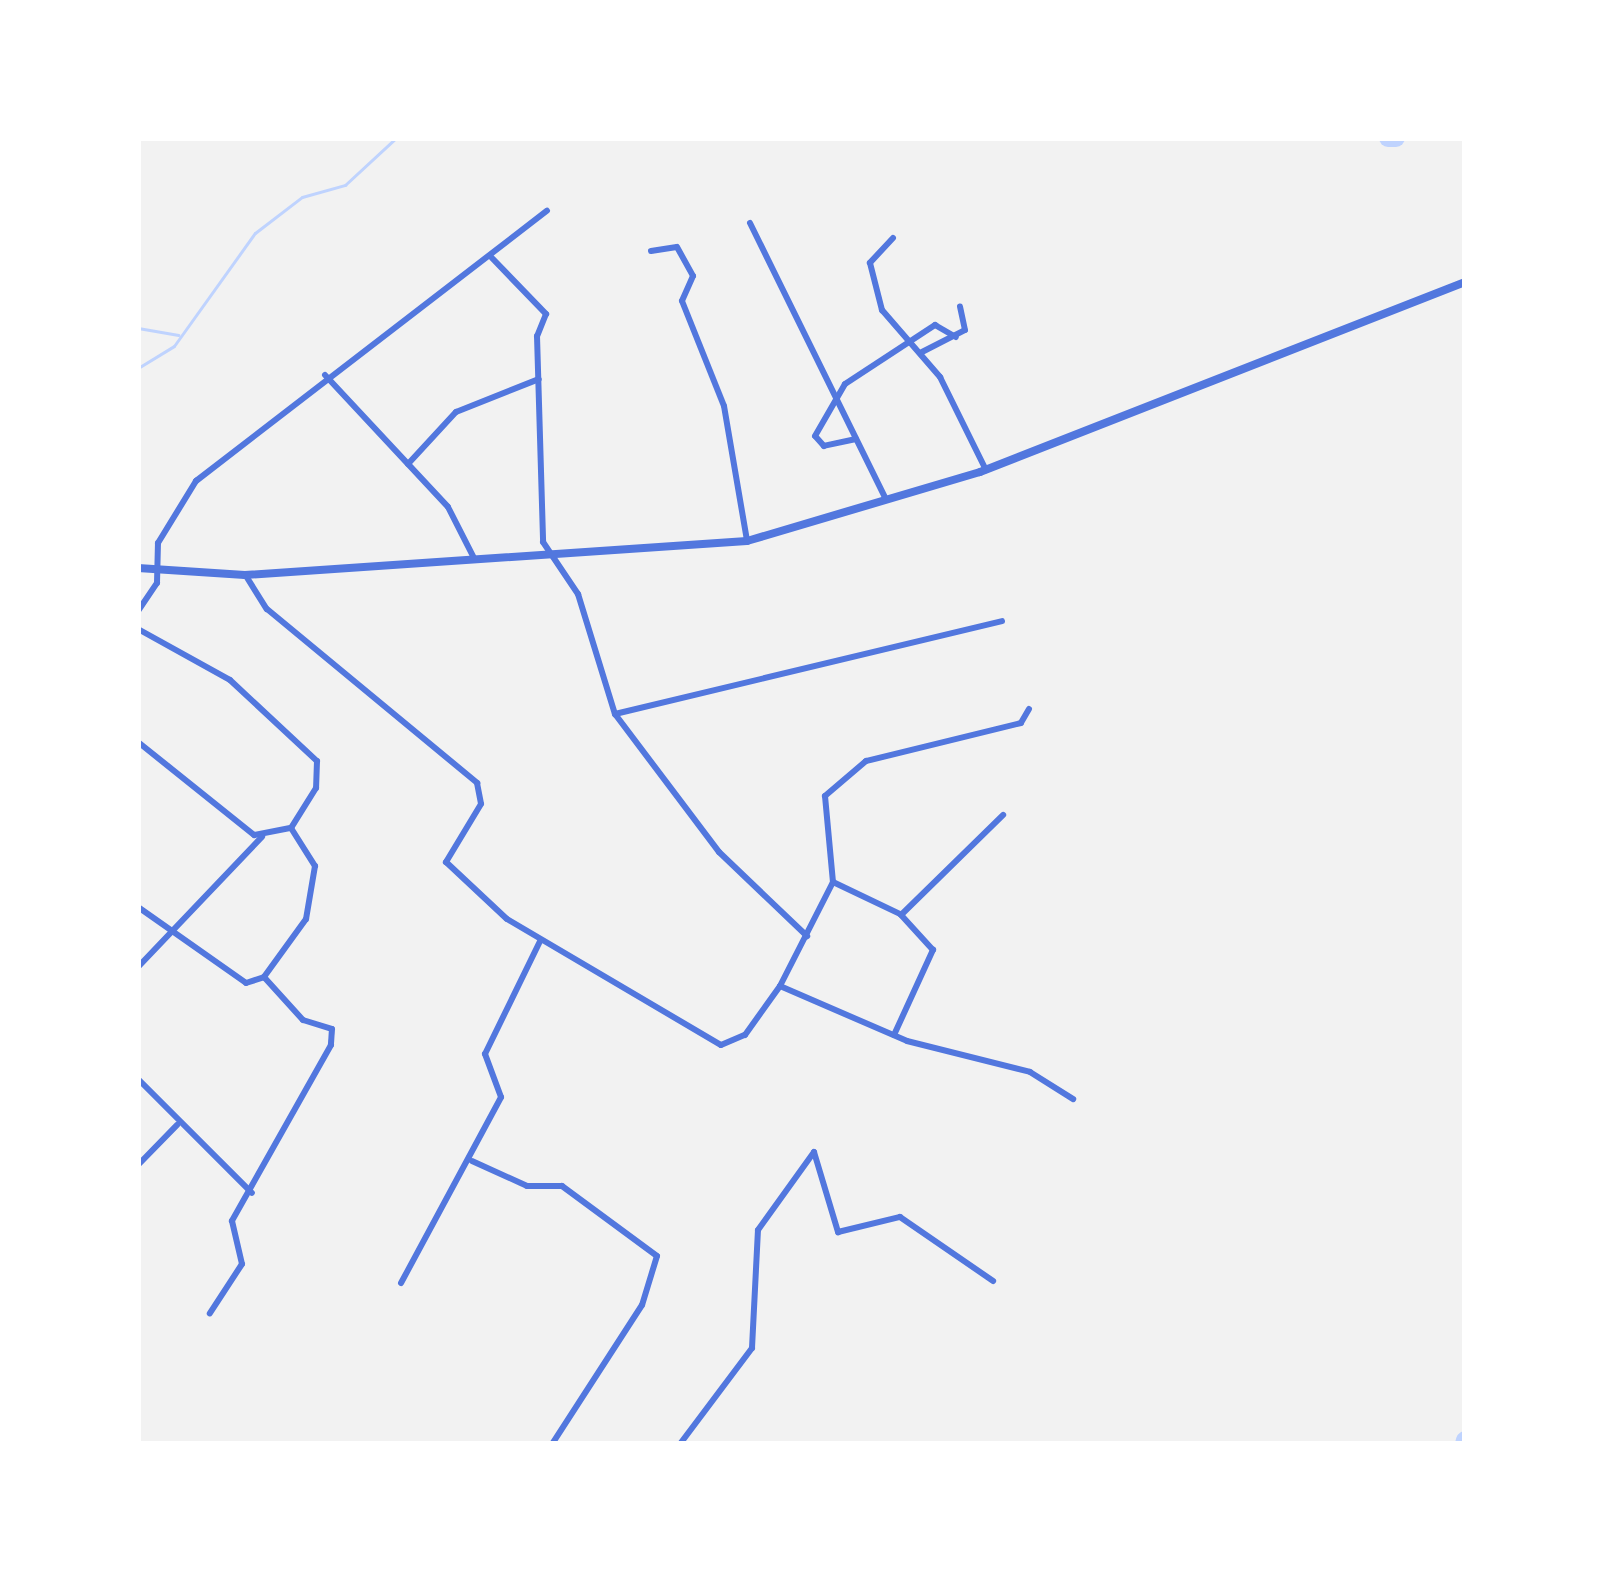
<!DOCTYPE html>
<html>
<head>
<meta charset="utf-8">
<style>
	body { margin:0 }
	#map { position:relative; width:1603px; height:1582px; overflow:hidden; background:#f2f2f2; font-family:"Source Sans 3",sans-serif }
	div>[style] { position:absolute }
	.stream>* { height:3px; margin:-1.5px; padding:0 1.5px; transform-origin:1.5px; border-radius:1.5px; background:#bfd3fe }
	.river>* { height:18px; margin:-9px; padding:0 9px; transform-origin:9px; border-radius:9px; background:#bfd3fe }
	.minor>* { height:6px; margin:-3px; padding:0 3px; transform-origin:3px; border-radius:3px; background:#5277de }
	.tertiary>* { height:8px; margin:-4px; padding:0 4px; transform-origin:4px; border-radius:4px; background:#5277de }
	span { translate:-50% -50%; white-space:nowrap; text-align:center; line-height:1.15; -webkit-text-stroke:12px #fff; paint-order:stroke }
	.frame { position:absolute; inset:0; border:141px solid #fff; pointer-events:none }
</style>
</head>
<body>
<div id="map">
	<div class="stream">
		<div style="left:138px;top:328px;width:41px;rotate:9.9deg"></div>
		<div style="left:138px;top:368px;width:42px;rotate:-31.4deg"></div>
		<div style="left:174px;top:346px;width:139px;rotate:-54.4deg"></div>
		<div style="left:255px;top:233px;width:59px;rotate:-37.5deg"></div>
		<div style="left:302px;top:197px;width:45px;rotate:-15.6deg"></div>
		<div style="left:345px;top:185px;width:69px;rotate:-42.7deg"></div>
	</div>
	<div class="river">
		<div style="left:1388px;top:138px;width:8px"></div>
		<div style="left:1464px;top:1444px;width:4px;rotate:-76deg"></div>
	</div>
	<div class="minor">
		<div style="left:750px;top:223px;width:308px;rotate:63.8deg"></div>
		<div style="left:893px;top:238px;width:34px;rotate:133deg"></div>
		<div style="left:870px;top:263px;width:49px;rotate:75.7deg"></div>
		<div style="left:882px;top:310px;width:89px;rotate:49.1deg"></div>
		<div style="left:940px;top:377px;width:104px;rotate:63.7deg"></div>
		<div style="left:651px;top:251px;width:26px;rotate:-9deg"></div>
		<div style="left:677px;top:247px;width:33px;rotate:61deg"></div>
		<div style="left:693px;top:276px;width:27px;rotate:114deg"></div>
		<div style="left:682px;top:301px;width:113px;rotate:68.2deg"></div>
		<div style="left:724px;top:406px;width:137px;rotate:80.3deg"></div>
		<div style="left:492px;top:258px;width:78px;rotate:46deg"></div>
		<div style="left:546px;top:314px;width:24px;rotate:112deg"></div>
		<div style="left:537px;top:336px;width:206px;rotate:88.3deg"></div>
		<div style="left:543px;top:542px;width:63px;rotate:56.1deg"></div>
		<div style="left:578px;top:594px;width:126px;rotate:72.9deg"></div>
		<div style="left:615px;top:714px;width:398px;rotate:-13.5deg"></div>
		<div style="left:922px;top:352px;width:48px;rotate:-27.1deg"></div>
		<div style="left:965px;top:330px;width:24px;rotate:-102deg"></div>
		<div style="left:325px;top:375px;width:180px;rotate:47deg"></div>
		<div style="left:448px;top:507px;width:59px;rotate:63deg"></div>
		<div style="left:856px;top:439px;width:33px;rotate:168deg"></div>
		<div style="left:824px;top:446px;width:13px;rotate:-132deg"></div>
		<div style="left:815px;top:436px;width:60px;rotate:-60deg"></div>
		<div style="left:845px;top:384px;width:108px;rotate:-33.2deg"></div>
		<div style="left:935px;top:325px;width:24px;rotate:30deg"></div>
		<div style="left:408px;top:464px;width:71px;rotate:-47.3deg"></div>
		<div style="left:456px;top:412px;width:89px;rotate:-21.7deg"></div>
		<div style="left:246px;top:576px;width:39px;rotate:58deg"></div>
		<div style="left:267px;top:609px;width:273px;rotate:39.6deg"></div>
		<div style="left:477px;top:783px;width:21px;rotate:79deg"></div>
		<div style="left:481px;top:804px;width:68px;rotate:121.1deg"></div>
		<div style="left:446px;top:862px;width:83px;rotate:43.1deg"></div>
		<div style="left:507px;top:919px;width:248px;rotate:30.5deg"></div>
		<div style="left:721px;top:1045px;width:26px;rotate:-23deg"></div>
		<div style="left:745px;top:1035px;width:60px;rotate:-54.5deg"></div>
		<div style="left:138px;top:611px;width:34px;rotate:-56deg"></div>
		<div style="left:157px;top:583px;width:40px;rotate:-88.6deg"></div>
		<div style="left:158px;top:543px;width:73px;rotate:-58.5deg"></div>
		<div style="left:196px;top:481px;width:443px;rotate:-37.6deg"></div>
		<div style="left:138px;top:629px;width:105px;rotate:29deg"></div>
		<div style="left:230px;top:680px;width:119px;rotate:43deg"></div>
		<div style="left:317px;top:761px;width:27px;rotate:92deg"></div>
		<div style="left:316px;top:788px;width:47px;rotate:122deg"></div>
		<div style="left:1029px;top:709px;width:16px;rotate:120deg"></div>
		<div style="left:1021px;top:723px;width:160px;rotate:166.2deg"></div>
		<div style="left:866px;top:761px;width:54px;rotate:139.5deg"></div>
		<div style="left:825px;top:796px;width:86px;rotate:84.7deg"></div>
		<div style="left:833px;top:882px;width:117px;rotate:117deg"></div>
		<div style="left:780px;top:986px;width:138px;rotate:23.4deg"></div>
		<div style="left:907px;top:1041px;width:127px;rotate:14.1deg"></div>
		<div style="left:1030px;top:1072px;width:51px;rotate:32.1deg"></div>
		<div style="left:615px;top:714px;width:173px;rotate:53deg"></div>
		<div style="left:719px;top:852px;width:122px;rotate:43.7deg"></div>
		<div style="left:138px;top:742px;width:149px;rotate:38.7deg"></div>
		<div style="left:254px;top:835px;width:38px;rotate:-11deg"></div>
		<div style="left:291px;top:828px;width:45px;rotate:57.7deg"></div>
		<div style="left:315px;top:866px;width:54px;rotate:99.6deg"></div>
		<div style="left:306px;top:919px;width:72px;rotate:125.9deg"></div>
		<div style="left:264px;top:977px;width:58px;rotate:47.8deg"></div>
		<div style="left:303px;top:1020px;width:30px;rotate:17deg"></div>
		<div style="left:332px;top:1029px;width:16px;rotate:94deg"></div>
		<div style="left:331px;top:1045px;width:202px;rotate:119.4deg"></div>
		<div style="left:232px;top:1221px;width:44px;rotate:76.9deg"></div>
		<div style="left:242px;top:1264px;width:59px;rotate:123.1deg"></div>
		<div style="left:833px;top:882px;width:74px;rotate:25.5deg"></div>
		<div style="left:138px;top:907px;width:132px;rotate:35.1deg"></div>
		<div style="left:246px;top:983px;width:19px;rotate:-18deg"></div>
		<div style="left:138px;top:967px;width:180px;rotate:-46.4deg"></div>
		<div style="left:894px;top:1035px;width:94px;rotate:-65.4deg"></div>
		<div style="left:933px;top:950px;width:47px;rotate:-132.4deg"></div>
		<div style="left:901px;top:915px;width:143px;rotate:-44.4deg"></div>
		<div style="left:138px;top:1079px;width:161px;rotate:45deg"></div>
		<div style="left:472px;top:1161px;width:60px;rotate:24.4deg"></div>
		<div style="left:527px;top:1186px;width:35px"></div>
		<div style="left:562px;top:1186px;width:118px;rotate:36.4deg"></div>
		<div style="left:657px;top:1256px;width:51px;rotate:107deg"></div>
		<div style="left:642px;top:1305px;width:166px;rotate:122.9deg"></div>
		<div style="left:138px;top:1165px;width:56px;rotate:-45.7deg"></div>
		<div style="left:401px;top:1283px;width:211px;rotate:-61.7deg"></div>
		<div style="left:501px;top:1097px;width:46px;rotate:-110.4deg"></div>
		<div style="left:485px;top:1054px;width:126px;rotate:-64deg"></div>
		<div style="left:680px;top:1444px;width:120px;rotate:-53.1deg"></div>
		<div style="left:752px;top:1348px;width:118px;rotate:-87.1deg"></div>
		<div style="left:758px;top:1230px;width:96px;rotate:-54.3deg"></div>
		<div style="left:814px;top:1152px;width:84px;rotate:73.3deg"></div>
		<div style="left:838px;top:1232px;width:64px;rotate:-13.6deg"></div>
		<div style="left:900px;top:1217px;width:113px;rotate:34.5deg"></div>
	</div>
	<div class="tertiary">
		<div style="left:138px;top:568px;width:107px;rotate:3.7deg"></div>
		<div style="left:245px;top:575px;width:503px;rotate:-3.87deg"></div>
		<div style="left:747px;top:541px;width:243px;rotate:-16.5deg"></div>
		<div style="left:980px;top:472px;width:521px;rotate:-21.39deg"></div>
	</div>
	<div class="frame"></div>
</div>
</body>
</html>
